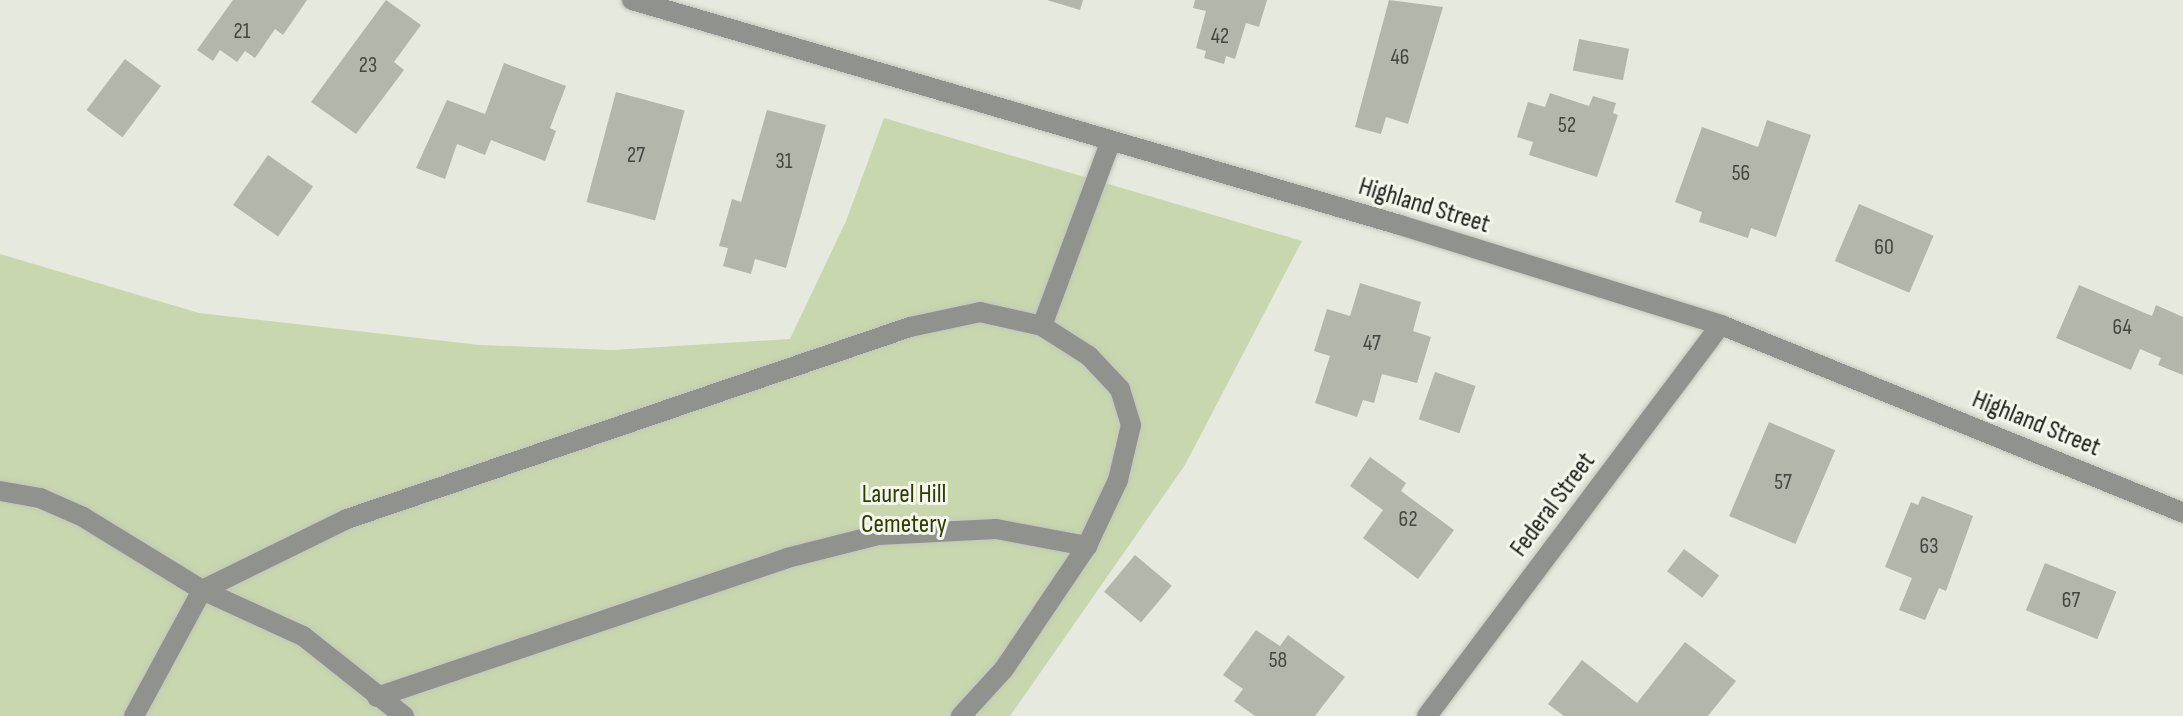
<!DOCTYPE html>
<html>
<head>
<meta charset="utf-8">
<style>
	body { margin:0 }
	#map { position:relative; width:2183px; height:716px; overflow:hidden; background:#e6eade; font-family:"Sofia Sans Condensed",sans-serif }
	div>[style] { position:absolute }
	.green>* { inset:0; background:#c8d7ae }
	.building>* { inset:0; background:#b2b6ab; transform-origin:0 0 }
	.roads { filter:drop-shadow(0 0 2px #c2c6bb) drop-shadow(0 0 2px #c2c6bb) }
	.minor>* { height:20px; margin:-10px; padding:0 10px; transform-origin:10px; border-radius:10px; background:#90928d }
	span { translate:-50% -50%; white-space:nowrap; text-align:center; line-height:1.15; -webkit-text-stroke:6px #f3f7ec; paint-order:stroke }
	.number-label { font-size:22px; color:#444640 }
	.number-label span { -webkit-text-stroke-width:0 }
	.street-label { font-size:26px; color:#20211d }
	.park-label { font-size:26px; color:#2d3c00 }
</style>
</head>
<body>
<div id="map">
	<div class="green">
		<div style="clip-path:polygon(884px 118px,1302px 241px,1185px 465px,1010px 716px,0 716px,0 254px,199px 313px,480px 345px,612px 350px,790px 339px,846px 221px)"></div>
	</div>
	<div class="building">
		<div style="clip-path:polygon(233px 0,307px 0,283px 35px,275px 29px,255px 58px,245px 51px,237px 62px,220px 50px,213px 61px,197px 50px)"></div>
		<div style="clip-path:polygon(386px 0,421px 25px,394px 62px,404px 70px,356px 134px,311px 102px)"></div>
		<div style="clip-path:polygon(1047px 0,1083px 0,1080px 10px)"></div>
		<div style="clip-path:polygon(1195px 0,1267px 0,1259px 27px,1246px 23px,1235px 59px,1226px 56px,1224px 64px,1204px 58px,1206px 51px,1196px 48px,1206px 11px,1193px 8px)"></div>
		<div style="clip-path:polygon(1389px 0,1443px 7px,1408px 124px,1386px 117px,1381px 134px,1355px 127px)"></div>
		<div style="left:1579px;top:39px;width:51px;height:32px;rotate:11deg"></div>
		<div style="left:125px;top:59px;width:45px;height:64px;rotate:37deg"></div>
		<div style="clip-path:polygon(504px 63px,566px 86px,550px 128px,556px 131px,545px 161px,491px 140px,485px 155px,457px 144px,445px 179px,416px 168px,447px 100px,485px 114px)"></div>
		<div style="left:616px;top:92px;width:71px;height:114px;rotate:15deg"></div>
		<div style="clip-path:polygon(1550px 93px,1589px 106px,1593px 96px,1616px 103px,1613px 113px,1618px 115px,1597px 177px,1529px 155px,1533px 142px,1517px 137px,1528px 102px,1545px 107px)"></div>
		<div style="clip-path:polygon(767px 110px,826px 125px,786px 268px,755px 259px,751px 274px,723px 266px,728px 248px,719px 246px,732px 199px,741px 202px)"></div>
		<div style="clip-path:polygon(1767px 120px,1811px 135px,1776px 237px,1751px 228px,1748px 238px,1699px 222px,1702px 212px,1675px 202px,1702px 127px,1758px 147px)"></div>
		<div style="left:268px;top:155px;width:55px;height:61px;rotate:35deg"></div>
		<div style="left:1859px;top:204px;width:81px;height:62px;rotate:23deg"></div>
		<div style="clip-path:polygon(1360px 283px,1421px 302px,1413px 331px,1431px 337px,1417px 383px,1382px 374px,1374px 403px,1363px 400px,1357px 417px,1315px 403px,1330px 356px,1314px 351px,1327px 309px,1350px 316px)"></div>
		<div style="clip-path:polygon(2079px 285px,2152px 316px,2156px 305px,2183px 317px,2183px 375px,2158px 365px,2161px 358px,2140px 349px,2131px 370px,2056px 338px)"></div>
		<div style="left:1435px;top:372px;width:43px;height:50px;rotate:19deg"></div>
		<div style="left:1769px;top:422px;width:72px;height:102px;rotate:23deg"></div>
		<div style="clip-path:polygon(1370px 457px,1406px 483px,1401px 491px,1454px 530px,1418px 579px,1363px 538px,1383px 510px,1350px 486px)"></div>
		<div style="clip-path:polygon(1922px 496px,1973px 516px,1946px 591px,1939px 588px,1925px 620px,1899px 610px,1912px 578px,1885px 567px,1911px 502px,1918px 505px)"></div>
		<div style="left:1684px;top:549px;width:44px;height:28px;rotate:37deg"></div>
		<div style="left:1135px;top:555px;width:48px;height:48px;rotate:40deg"></div>
		<div style="left:2045px;top:563px;width:77px;height:51px;rotate:22deg"></div>
		<div style="clip-path:polygon(1256px 630px,1280px 646px,1288px 635px,1345px 677px,1315px 716px,1255px 716px,1234px 701px,1243px 689px,1223px 675px)"></div>
		<div style="clip-path:polygon(1685px 642px,1736px 681px,1708px 716px,1564px 716px,1548px 704px,1582px 660px,1637px 703px)"></div>
	</div>
	<div class="roads">
		<div class="minor">
			<div style="left:632px;top:0;width:800px;rotate:16.33deg"></div>
			<div style="left:1400px;top:225px;width:336px;rotate:17.3deg"></div>
			<div style="left:1721px;top:325px;width:499px;rotate:22.1deg"></div>
			<div style="left:1042px;top:326px;width:195px;rotate:-69.6deg"></div>
			<div style="left:0;top:491px;width:41px;rotate:9.9deg"></div>
			<div style="left:40px;top:498px;width:47px;rotate:23.8deg"></div>
			<div style="left:83px;top:517px;width:140px;rotate:31.5deg"></div>
			<div style="left:202px;top:590px;width:111px;rotate:24.5deg"></div>
			<div style="left:303px;top:636px;width:129px;rotate:38.4deg"></div>
			<div style="left:377px;top:697px;width:433px;rotate:-18.7deg"></div>
			<div style="left:787px;top:558px;width:94px;rotate:-14.2deg"></div>
			<div style="left:878px;top:535px;width:118px;rotate:-2.9deg"></div>
			<div style="left:996px;top:529px;width:93px;rotate:10.6deg"></div>
			<div style="left:134px;top:716px;width:143px;rotate:-61.6deg"></div>
			<div style="left:202px;top:590px;width:161px;rotate:-26.1deg"></div>
			<div style="left:347px;top:519px;width:595px;rotate:-18.83deg"></div>
			<div style="left:910px;top:327px;width:72px;rotate:-12.1deg"></div>
			<div style="left:980px;top:312px;width:64px;rotate:12.7deg"></div>
			<div style="left:1042px;top:326px;width:56px;rotate:32.6deg"></div>
			<div style="left:1089px;top:356px;width:45px;rotate:46.8deg"></div>
			<div style="left:1120px;top:389px;width:38px;rotate:73deg"></div>
			<div style="left:1131px;top:425px;width:57px;rotate:103.3deg"></div>
			<div style="left:1118px;top:480px;width:73px;rotate:115.2deg"></div>
			<div style="left:1087px;top:546px;width:148px;rotate:124deg"></div>
			<div style="left:1004px;top:669px;width:64px;rotate:132.5deg"></div>
			<div style="left:1427px;top:716px;width:489px;rotate:-53.1deg"></div>
		</div>
	</div>
	<div class="number-label">
		<span style="left:242px;top:32px">21</span>
		<span style="left:1220px;top:37px">42</span>
		<span style="left:1400px;top:58px">46</span>
		<span style="left:368px;top:66px">23</span>
		<span style="left:1567px;top:126px">52</span>
		<span style="left:636px;top:156px">27</span>
		<span style="left:784px;top:162px">31</span>
		<span style="left:1741px;top:174px">56</span>
		<span style="left:1884px;top:248px">60</span>
		<span style="left:2122px;top:328px">64</span>
		<span style="left:1372px;top:344px">47</span>
		<span style="left:1783px;top:483px">57</span>
		<span style="left:1408px;top:520px">62</span>
		<span style="left:1929px;top:547px">63</span>
		<span style="left:2071px;top:601px">67</span>
		<span style="left:1278px;top:661px">58</span>
	</div>
	<div class="street-label">
		<span style="left:1424px;top:206px;rotate:17deg">Highland Street</span>
		<span style="left:2036px;top:424px;rotate:22deg">Highland Street</span>
		<span style="left:1553px;top:505px;rotate:-53deg">Federal Street</span>
	</div>
	<div class="park-label">
		<span style="left:904px;top:510px">Laurel Hill<br>Cemetery</span>
	</div>
</div>
</body>
</html>
